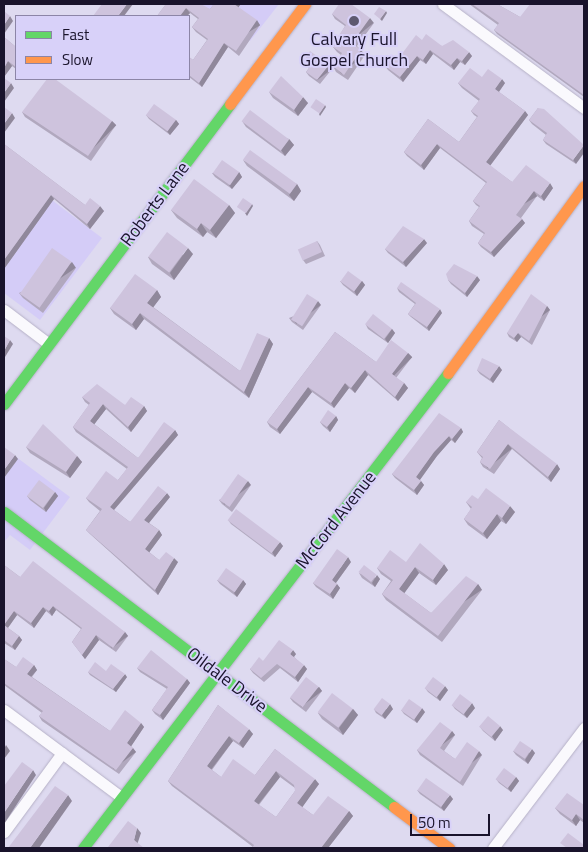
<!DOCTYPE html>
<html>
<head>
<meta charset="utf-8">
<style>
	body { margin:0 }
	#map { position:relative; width:588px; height:852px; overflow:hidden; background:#dedaf0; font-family:"Titillium Web",sans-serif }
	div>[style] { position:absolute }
	.built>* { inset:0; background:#d4ccf7 }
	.roads { filter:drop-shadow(0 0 1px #b6b1c7) drop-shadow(0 0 1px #b6b1c7) }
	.street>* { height:11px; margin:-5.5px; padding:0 5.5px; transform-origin:5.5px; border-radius:5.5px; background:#faf9fd }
	.fast>* { height:11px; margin:-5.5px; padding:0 5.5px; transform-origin:5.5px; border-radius:5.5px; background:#63d668 }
	.slow>* { height:11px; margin:-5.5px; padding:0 5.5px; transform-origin:5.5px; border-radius:5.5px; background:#ff974d }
	.wall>* { inset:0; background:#b1a8be }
	.shaded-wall>* { inset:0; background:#90889b; transform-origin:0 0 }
	.building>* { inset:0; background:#cec3dd; transform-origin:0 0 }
	.dots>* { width:14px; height:14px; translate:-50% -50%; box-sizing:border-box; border:2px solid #d8d1f9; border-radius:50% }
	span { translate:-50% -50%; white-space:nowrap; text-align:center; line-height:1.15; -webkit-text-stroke:4px #d8d1f9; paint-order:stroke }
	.poi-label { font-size:18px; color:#19132b }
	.street-label { font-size:18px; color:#19132b }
	.frame { position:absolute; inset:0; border:5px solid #19132b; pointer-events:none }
	.legend { position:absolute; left:15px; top:15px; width:175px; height:65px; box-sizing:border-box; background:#d8d1f9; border:1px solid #8c85a7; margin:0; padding:6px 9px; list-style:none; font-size:15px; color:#19132b }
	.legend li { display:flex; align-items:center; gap:10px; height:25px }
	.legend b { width:25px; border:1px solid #8c85a7 }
	.scale { position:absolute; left:410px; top:814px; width:80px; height:22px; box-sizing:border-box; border:2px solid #19132b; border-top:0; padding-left:6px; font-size:15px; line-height:18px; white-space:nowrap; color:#19132b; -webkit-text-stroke:4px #d8d1f9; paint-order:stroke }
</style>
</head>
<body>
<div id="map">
	<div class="built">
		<div style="clip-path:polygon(201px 4px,279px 4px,250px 41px)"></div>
		<div style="clip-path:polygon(36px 188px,102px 238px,40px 320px,4px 293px,4px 230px)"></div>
		<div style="clip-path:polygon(4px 448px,70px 497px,30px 550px,10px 535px,4px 542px)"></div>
	</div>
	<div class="roads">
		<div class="street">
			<div style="left:443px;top:4px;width:175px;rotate:36.4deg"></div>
			<div style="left:4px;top:310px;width:56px;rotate:37.1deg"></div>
			<div style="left:4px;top:710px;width:146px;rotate:36.6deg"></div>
			<div style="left:4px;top:832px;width:98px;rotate:-53.7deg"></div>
			<div style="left:493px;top:848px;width:151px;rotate:-52.8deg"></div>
		</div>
		<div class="fast">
			<div style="left:4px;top:404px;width:376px;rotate:-53deg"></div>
			<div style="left:4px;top:512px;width:489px;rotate:37.1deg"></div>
			<div style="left:83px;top:848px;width:599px;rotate:-52.46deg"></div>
		</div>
		<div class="slow">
			<div style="left:230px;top:104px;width:125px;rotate:-53.1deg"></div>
			<div style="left:448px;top:373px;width:231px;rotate:-54deg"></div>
			<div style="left:394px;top:807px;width:69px;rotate:36.7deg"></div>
		</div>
	</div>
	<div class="wall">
		<div style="clip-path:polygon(166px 4px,210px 9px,214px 4px,241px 4px,238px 7px,260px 25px,239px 56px,228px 47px,202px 87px,189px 77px,189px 57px,193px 60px,207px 40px,196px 32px,192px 27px,198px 19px,190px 13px,187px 16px,157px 16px)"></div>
		<div style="clip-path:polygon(469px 4px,497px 4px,520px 17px,584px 4px,584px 97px,497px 34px,494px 30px,498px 25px)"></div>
		<div style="clip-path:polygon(332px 14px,374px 23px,357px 46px,365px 55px,348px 80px,336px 72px,333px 66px,341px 55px,337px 52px,333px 47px,345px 26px,335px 19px)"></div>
		<div style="clip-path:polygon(4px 37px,16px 47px,16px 69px,12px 66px,4px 77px)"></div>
		<div style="clip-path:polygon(422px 40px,442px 46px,472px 56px,465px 65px,460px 62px,454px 70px,433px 54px,426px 64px,420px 60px,403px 82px,388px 70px,385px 66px,398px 59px)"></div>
		<div style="clip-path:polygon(303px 62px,329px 65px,332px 69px,320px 84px,309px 76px,306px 72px,309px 68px,306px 66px)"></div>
		<div style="clip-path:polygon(482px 77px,505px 83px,499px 92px,525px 111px,528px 115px,490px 166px,512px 182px,553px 188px,544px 201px,537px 196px,521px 218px,525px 223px,494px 257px,481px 247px,478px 243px,484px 234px,472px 226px,469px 221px,479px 207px,476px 205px,473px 201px,486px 183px,440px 148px,424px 170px,407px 156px,404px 152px,428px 119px,459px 142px,477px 117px,474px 115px,471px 111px,479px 101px,462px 88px,458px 83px)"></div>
		<div style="clip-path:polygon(269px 92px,308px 103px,298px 116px,273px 98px)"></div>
		<div style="clip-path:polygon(538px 108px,576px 164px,546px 144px,543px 140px,546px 135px,532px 124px,529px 120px)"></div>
		<div style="clip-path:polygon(22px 112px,112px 121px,116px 125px,91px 161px,25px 117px)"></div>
		<div style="clip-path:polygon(146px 115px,176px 120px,179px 124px,170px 135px,149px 119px)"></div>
		<div style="clip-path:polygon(242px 121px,289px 139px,294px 145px,285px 156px,246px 127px)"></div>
		<div style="clip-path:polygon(4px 144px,85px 205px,104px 211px,90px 229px,54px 199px,4px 269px)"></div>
		<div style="clip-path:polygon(243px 160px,297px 184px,301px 191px,294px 201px,247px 166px)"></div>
		<div style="clip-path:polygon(239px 172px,242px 177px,232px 189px,215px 177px,212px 173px)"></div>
		<div style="clip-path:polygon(229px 205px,235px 213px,216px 238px,207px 232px,203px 237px,177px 218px,171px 210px)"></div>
		<div style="clip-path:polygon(317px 241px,320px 245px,325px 256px,306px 264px,303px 260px)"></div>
		<div style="clip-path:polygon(427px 243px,406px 267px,388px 253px,385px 249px)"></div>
		<div style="clip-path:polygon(193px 254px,174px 280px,152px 264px,148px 257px)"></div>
		<div style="clip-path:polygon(76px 268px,43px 313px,23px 298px,19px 293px)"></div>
		<div style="clip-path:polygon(448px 280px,480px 280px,467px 297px,451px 284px)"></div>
		<div style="clip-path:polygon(340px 281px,362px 281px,365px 285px,357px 296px,343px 285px)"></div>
		<div style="clip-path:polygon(397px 288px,442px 313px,429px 331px,411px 317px,408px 314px,415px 304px,399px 292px)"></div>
		<div style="clip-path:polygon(157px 290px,161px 297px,153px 307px,240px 371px,269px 338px,273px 344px,249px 398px,144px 319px,136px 330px,114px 314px,110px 308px)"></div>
		<div style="clip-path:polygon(321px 305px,303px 330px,292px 322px,289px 318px)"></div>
		<div style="clip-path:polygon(547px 306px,550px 310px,532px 345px,521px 337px,517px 342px,509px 337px,507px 333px)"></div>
		<div style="clip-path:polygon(366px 325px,392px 329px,395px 333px,388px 343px,368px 329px)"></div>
		<div style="clip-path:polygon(335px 332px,376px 362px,408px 353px,412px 357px,396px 378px,404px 383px,408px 388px,398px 401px,368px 375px,355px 393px,349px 388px,334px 408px,312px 392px,280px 434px,270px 427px,267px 422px)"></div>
		<div style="clip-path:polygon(477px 370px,502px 370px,493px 383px,480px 374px)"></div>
		<div style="clip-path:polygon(82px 397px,125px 405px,144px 406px,147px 411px,131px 432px,106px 409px,94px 424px,138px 458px,175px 430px,178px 435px,114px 510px,130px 522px,170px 497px,149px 523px,159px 530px,162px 535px,149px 552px,159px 560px,178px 562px,158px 595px,90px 534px,86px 530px,100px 511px,89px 502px,86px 498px,118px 480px,127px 469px,76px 432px,73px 427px,89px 405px,85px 402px)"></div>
		<div style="clip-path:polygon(336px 416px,338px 420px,330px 432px,323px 426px,320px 422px)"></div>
		<div style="clip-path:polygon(499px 420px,560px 469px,551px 482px,512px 449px,494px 474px,483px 467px,480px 462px,482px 458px,477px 452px)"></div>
		<div style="clip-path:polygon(461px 428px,463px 432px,455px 443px,451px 440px,437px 456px,420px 480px,424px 485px,417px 495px,395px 478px,392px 474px)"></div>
		<div style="clip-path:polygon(26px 447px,77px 456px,82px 462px,70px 478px,30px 453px)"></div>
		<div style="clip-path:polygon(251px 485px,232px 512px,222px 504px,219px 500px)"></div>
		<div style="clip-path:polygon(55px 492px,58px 496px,46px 512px,30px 500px,27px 496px)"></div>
		<div style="clip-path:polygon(478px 499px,515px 512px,506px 524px,501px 521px,487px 539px,468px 525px,464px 519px,471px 509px,466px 502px)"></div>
		<div style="clip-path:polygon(228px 520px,283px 546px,275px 557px,231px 524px)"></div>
		<div style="clip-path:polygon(351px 562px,336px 583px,340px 588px,333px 599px,316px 587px,313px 583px)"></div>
		<div style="clip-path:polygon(406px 562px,448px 570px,436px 585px,419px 573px,404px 593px,431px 613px,478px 584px,482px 590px,442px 642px,386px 600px,382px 594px,391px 581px,381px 574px,377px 568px)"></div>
		<div style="clip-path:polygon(4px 565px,20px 577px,125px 632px,128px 636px,116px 652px,99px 640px,85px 659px,72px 642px,81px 629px,56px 610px,52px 616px,46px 611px,34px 628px,17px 615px,8px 628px,19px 636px,22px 640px,15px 650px,4px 643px)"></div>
		<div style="clip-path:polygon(359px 573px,380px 579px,375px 587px,362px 578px)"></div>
		<div style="clip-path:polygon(217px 580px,243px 580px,246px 584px,237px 597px,220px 584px)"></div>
		<div style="clip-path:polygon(296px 654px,294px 657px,307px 669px,298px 682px,280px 668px,264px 682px,253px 673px,250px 669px,263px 661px)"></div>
		<div style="clip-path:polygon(4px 659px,16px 667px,34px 665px,37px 670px,32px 677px,110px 731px,141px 723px,144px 727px,131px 746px,136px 752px,119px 774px,42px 721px,39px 716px,42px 713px,4px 685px)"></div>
		<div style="clip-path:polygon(137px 668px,187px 679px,190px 683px,163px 720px,155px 714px,152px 710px,167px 689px,140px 672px)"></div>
		<div style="clip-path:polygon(88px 672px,127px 677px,116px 692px,90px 675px)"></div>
		<div style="clip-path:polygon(319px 687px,322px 691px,306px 712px,293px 702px,290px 698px)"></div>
		<div style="clip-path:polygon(425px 688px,448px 690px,440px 701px,428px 692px)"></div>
		<div style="clip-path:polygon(evenodd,218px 705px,253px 734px,243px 748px,233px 741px,212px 770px,221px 777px,255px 775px,275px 749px,319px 784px,302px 807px,313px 815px,349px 811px,353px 816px,328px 848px,252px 848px,253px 847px,172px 786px,168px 781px,218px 705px,280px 777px,295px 788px,295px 791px,276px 817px,259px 805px,280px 777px)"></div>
		<div style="clip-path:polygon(452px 705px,475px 708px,467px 718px,455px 709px)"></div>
		<div style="clip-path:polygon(353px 709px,358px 715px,343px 735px,322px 719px,318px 713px)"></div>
		<div style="clip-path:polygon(374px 709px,393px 709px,385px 719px,376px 713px)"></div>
		<div style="clip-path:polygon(401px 710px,425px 712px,417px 723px,404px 714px)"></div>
		<div style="clip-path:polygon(480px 727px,503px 730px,495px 741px,483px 731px)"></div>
		<div style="clip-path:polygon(452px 731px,455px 735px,444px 751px,455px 759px,482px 755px,463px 786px,420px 755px,417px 750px)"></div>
		<div style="clip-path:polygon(513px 751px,535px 753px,528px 764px,516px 755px)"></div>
		<div style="clip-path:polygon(516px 777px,519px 781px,511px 792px,499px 783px,496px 779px)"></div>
		<div style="clip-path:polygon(417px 790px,453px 799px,444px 811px,420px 794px)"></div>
		<div style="clip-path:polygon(584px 805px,584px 823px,580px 820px,576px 826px,560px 814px,555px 808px)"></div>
	</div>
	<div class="shaded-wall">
		<div style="clip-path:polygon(127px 4px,133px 4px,124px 16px,118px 16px)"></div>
		<div style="clip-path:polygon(234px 4px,241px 4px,237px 9px)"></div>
		<div style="clip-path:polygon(186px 8px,190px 13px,187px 16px,180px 16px)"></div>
		<div style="clip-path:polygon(386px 11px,387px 13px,382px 21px,380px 19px)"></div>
		<div style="clip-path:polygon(10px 16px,13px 21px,4px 34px,4px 25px)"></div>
		<div style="left:370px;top:18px;width:6px;height:31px;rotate:51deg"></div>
		<div style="left:257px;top:20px;width:6px;height:37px;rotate:59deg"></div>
		<div style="clip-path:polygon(224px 43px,228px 47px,202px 87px,199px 83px)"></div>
		<div style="left:361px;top:50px;width:6px;height:30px;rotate:51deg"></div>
		<div style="clip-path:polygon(430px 50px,433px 54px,426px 64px,423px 60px)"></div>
		<div style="clip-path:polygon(469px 52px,472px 56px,465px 65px,462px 61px)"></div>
		<div style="clip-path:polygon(417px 56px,420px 60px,403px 82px,400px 77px)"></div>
		<div style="clip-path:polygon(457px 58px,460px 62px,454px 70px,451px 65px)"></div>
		<div style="clip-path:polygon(8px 61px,12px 66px,4px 77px,4px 68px)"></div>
		<div style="left:329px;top:65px;width:5px;height:19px;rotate:53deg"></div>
		<div style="clip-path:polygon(502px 79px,505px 83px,498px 93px,495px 89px)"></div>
		<div style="clip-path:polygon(11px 83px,14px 88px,4px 102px,4px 93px)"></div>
		<div style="clip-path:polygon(303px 97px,308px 103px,298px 116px,294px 110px)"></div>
		<div style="clip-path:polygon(325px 105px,326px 107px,320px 116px,319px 114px)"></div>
		<div style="clip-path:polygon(525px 111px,528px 115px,489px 167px,486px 162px)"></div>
		<div style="clip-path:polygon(12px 113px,15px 118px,4px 133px,4px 124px)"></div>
		<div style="clip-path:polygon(176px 120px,179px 124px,170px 135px,167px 131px)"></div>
		<div style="left:112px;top:121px;width:6px;height:42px;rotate:45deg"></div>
		<div style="clip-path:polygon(289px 139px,294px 145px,285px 156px,281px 150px)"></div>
		<div style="clip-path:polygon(437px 144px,440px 148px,424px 170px,421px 165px)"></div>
		<div style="clip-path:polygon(584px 145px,584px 153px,576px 164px,573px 160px)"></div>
		<div style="clip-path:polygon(239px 172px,242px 177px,232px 189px,229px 185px)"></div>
		<div style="clip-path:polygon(550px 183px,553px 188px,544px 201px,541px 196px)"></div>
		<div style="clip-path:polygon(297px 184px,301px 191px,294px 201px,289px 195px)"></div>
		<div style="left:534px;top:191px;width:6px;height:30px;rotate:59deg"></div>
		<div style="clip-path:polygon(51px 195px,54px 199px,4px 269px,4px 260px)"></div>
		<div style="clip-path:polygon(252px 204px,253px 206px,247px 216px,245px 213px)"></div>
		<div style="clip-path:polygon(229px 205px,235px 213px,216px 238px,210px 230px)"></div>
		<div style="clip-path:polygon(100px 206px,104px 211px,90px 229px,87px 224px)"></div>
		<div style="clip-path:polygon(522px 219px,525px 223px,494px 257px,491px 252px)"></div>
		<div style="clip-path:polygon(201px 223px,207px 232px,203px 237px,197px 229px)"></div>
		<div style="clip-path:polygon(424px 239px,427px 243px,406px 267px,403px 262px)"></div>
		<div style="clip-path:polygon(188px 248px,193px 254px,174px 280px,170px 273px)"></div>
		<div style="left:72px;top:262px;width:7px;height:56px;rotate:56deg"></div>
		<div style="clip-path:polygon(477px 276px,480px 280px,467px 297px,465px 293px)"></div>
		<div style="clip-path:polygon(362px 281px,365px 285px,357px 296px,354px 291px)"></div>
		<div style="clip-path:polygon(157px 290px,161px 297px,152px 309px,147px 303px)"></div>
		<div style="left:318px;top:301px;width:5px;height:31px;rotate:53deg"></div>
		<div style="left:547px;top:306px;width:5px;height:39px;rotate:53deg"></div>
		<div style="clip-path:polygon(440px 309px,442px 313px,429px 331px,427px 327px)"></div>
		<div style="clip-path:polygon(140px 313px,144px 319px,136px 330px,132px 324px)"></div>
		<div style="clip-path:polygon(392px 329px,395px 333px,388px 343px,385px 339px)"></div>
		<div style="clip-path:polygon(518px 333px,521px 337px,517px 342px,514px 338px)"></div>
		<div style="clip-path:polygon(269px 338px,273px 344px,249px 398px,244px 392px)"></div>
		<div style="clip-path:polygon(10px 340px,13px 344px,5px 357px,4px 356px,4px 351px)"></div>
		<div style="left:408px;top:353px;width:6px;height:26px;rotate:45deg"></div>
		<div style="clip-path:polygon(499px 366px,502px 370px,493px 383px,490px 379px)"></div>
		<div style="clip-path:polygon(365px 370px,368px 375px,355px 393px,351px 388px)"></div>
		<div style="clip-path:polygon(345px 383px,349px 388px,334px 408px,331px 403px)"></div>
		<div style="clip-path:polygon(404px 383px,408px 388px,398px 401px,395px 397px)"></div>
		<div style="clip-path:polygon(308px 387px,312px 392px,280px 434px,277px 429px)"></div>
		<div style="clip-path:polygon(103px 404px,106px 409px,93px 426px,90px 421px)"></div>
		<div style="clip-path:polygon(144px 406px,147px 411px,131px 432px,128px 427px)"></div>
		<div style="clip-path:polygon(336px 416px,338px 420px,330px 432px,327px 427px)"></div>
		<div style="clip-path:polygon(461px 428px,463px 432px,455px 443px,452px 439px)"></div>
		<div style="clip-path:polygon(175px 430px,178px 435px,113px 511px,110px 507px)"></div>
		<div style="clip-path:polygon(449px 436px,451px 440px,437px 456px,419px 481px,416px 477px,434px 452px)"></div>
		<div style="left:508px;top:444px;width:6px;height:31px;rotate:51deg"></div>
		<div style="clip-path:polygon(15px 455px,18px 459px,4px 478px,4px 470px)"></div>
		<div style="clip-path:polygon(77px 456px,82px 462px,70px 478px,66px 472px)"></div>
		<div style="clip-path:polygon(557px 464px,560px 469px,551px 482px,548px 477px)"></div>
		<div style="left:248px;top:481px;width:5px;height:33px;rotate:53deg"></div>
		<div style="clip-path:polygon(421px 481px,424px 485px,417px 495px,414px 490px)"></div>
		<div style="clip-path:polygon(55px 492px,58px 496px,46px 512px,44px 508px)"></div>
		<div style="clip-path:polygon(167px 493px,170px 497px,148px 524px,144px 520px)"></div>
		<div style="clip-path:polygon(510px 506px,515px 512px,506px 524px,502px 518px)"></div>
		<div style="clip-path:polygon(497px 514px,501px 521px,487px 539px,483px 533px)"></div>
		<div style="clip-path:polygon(159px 530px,162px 535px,148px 554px,145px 549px)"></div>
		<div style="clip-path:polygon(280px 542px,283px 546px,275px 557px,272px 552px)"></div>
		<div style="clip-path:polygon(348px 557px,351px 562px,335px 584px,332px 580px)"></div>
		<div style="clip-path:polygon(174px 558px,178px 562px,158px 595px,155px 590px)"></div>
		<div style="clip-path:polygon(444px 564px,448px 570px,436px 585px,433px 580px)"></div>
		<div style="clip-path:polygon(415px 567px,419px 573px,403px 595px,399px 589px)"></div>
		<div style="clip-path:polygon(377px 575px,380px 579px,375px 587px,372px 583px)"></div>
		<div style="clip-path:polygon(243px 580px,246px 584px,237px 597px,234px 593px)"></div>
		<div style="clip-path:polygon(337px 584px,340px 588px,333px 599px,330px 594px)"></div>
		<div style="left:478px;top:584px;width:7px;height:66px;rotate:56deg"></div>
		<div style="clip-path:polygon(53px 606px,56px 610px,52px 616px,49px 611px)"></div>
		<div style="clip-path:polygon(43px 607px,46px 611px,34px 628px,31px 623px)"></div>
		<div style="clip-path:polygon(14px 611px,17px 615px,7px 629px,4px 625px)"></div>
		<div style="left:125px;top:632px;width:5px;height:20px;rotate:53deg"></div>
		<div style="clip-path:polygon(96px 635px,99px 640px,85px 659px,82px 655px)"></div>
		<div style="clip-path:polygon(19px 636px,22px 640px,15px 650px,12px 646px)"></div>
		<div style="clip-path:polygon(293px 650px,296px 654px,293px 658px,290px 654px)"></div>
		<div style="clip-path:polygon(34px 665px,37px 670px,30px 678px,27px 674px)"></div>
		<div style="clip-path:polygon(304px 665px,307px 669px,298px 682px,295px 677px)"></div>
		<div style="clip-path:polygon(125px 674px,127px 677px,116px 692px,113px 689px)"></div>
		<div style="clip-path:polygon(187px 679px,190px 683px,163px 720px,160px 715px)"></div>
		<div style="clip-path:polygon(445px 686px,448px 690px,440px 701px,437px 697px)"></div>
		<div style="left:319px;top:687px;width:5px;height:26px;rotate:53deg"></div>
		<div style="clip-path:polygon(472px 703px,475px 708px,467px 718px,464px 714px)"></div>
		<div style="clip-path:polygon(390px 704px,393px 709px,385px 719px,382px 715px)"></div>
		<div style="clip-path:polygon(422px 708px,425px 712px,417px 723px,414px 719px)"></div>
		<div style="clip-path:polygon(353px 709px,358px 715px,343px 735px,339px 728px)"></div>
		<div style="clip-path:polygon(141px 723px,144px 727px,130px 748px,127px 743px)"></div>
		<div style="clip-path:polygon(500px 726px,503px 730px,495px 741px,492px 736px)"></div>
		<div style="clip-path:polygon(249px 729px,253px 734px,243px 748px,239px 743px)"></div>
		<div style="left:452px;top:731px;width:5px;height:21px;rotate:53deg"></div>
		<div style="clip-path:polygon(229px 736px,233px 741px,210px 771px,207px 766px)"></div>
		<div style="clip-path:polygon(6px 745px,10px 751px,4px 759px,4px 749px)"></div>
		<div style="left:133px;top:748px;width:5px;height:28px;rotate:53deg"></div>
		<div style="clip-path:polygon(532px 749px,535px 753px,528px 764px,525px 760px)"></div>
		<div style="left:479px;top:751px;width:5px;height:36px;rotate:53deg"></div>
		<div style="clip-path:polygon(33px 770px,36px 775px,4px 824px,4px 813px)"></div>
		<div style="clip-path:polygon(276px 771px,280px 777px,257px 806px,254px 801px)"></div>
		<div style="clip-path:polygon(516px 777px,519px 781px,511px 792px,508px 788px)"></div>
		<div style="clip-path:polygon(315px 779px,319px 784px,301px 809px,297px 803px)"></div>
		<div style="clip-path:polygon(68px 795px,72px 801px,39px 848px,30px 848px)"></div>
		<div style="clip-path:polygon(450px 795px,453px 799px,444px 811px,441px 807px)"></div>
		<div style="clip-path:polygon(349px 811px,353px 816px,328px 848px,321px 848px)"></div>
		<div style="clip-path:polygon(576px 814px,580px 820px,576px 826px,572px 820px)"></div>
		<div style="clip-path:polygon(137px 828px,141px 833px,137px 845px,134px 840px)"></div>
	</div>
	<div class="building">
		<div style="clip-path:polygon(102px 4px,127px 4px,118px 16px,93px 16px)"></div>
		<div style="clip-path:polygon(166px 4px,201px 4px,210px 9px,214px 4px,234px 4px,257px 20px,236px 51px,224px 43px,199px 83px,189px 75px,189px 57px,193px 60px,208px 39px,192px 27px,199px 18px,186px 8px,180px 16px,157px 16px)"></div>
		<div style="clip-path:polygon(339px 4px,351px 4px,370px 18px,352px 43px,361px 50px,344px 75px,333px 66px,342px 53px,333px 47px,334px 42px,346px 25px,332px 14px)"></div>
		<div style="clip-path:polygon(472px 4px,497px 4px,520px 17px,530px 4px,584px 4px,584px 95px,494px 30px,499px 23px)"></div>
		<div style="clip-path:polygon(379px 7px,386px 11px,380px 19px,374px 14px)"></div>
		<div style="clip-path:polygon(4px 11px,10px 16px,4px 25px)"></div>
		<div style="clip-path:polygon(426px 34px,442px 46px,453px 40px,469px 52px,462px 61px,457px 58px,451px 65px,430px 50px,423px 60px,417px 56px,400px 77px,385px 66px,392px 55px,398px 59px,416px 35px,422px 40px)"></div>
		<div style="clip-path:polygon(4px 37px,16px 47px,16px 67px,8px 61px,4px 68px)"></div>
		<div style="clip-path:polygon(310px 51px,329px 65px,317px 80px,306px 72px,310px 67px,303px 62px)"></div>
		<div style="clip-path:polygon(470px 68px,482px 77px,488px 69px,502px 79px,495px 89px,525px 111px,486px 162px,512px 182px,526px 165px,550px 183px,541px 196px,534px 191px,516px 215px,522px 219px,491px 252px,478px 243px,485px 233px,469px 221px,480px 206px,473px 201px,487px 182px,437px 144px,421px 165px,404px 152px,428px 119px,459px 142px,478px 116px,471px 111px,480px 99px,458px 83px)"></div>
		<div style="clip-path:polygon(281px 76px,303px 97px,294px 110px,269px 92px)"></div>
		<div style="clip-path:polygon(4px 78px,11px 83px,4px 93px)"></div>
		<div style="clip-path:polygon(47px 79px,55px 79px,112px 121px,88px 156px,22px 112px)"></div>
		<div style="left:316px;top:99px;width:11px;height:10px;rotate:34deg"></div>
		<div style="left:154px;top:104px;width:27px;height:14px;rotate:36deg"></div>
		<div style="clip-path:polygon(4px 107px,12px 113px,4px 124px)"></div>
		<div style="clip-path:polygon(538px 108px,544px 109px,584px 145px,573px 160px,543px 140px,547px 133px,529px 120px)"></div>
		<div style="left:250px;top:110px;width:49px;height:14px;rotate:37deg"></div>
		<div style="clip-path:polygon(4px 144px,85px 205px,90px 198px,100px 206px,87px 224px,51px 195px,4px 260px,4px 192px,5px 190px,4px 189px)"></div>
		<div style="left:250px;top:150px;width:58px;height:12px;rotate:36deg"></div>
		<div style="left:222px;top:160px;width:21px;height:16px;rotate:35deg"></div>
		<div style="clip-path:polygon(194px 179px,229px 205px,210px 230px,201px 223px,197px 229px,171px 210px)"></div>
		<div style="left:243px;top:198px;width:11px;height:11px;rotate:34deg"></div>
		<div style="clip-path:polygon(403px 226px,424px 239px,403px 262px,385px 249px)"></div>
		<div style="left:167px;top:232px;width:26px;height:31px;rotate:37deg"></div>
		<div style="left:317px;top:241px;width:12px;height:21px;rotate:66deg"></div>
		<div style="left:52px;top:248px;width:24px;height:56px;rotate:35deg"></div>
		<div style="clip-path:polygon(454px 264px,477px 276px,465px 293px,448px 280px,446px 274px)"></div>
		<div style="left:348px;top:271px;width:17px;height:13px;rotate:36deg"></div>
		<div style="clip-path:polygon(135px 274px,157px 290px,147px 303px,240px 371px,257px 333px,269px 338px,244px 392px,140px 313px,132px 324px,110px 308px)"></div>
		<div style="clip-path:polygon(401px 282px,440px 309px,427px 327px,408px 314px,416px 303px,397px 288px)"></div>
		<div style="left:307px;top:294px;width:13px;height:30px;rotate:32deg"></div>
		<div style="clip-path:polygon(531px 294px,547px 306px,529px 341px,518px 333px,514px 338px,507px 333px)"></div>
		<div style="left:373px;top:314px;width:24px;height:13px;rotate:38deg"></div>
		<div style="clip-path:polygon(335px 332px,376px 362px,391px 340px,408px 353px,392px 374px,404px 383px,395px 397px,365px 370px,351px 388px,345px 383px,331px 403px,308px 387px,277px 429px,267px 422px)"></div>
		<div style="clip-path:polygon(4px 336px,10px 340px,4px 351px)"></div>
		<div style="clip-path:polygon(482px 358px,499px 366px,490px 379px,477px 370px)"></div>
		<div style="clip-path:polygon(97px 384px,125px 405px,131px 397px,144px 406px,128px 427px,103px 404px,90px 421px,138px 458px,164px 422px,175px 430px,110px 507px,130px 522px,158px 486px,167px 493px,144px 520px,159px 530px,145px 549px,159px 560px,166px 552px,174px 558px,155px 590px,86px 530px,102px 509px,86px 498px,106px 471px,118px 480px,128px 467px,73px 427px,90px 403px,82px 397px)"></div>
		<div style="clip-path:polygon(328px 410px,336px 416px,327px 427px,320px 422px)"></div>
		<div style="clip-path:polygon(439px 413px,461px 428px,452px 439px,449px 436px,434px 452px,416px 477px,421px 481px,414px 490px,392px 474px)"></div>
		<div style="clip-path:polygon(499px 420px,557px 464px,548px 477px,508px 444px,490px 469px,480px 462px,483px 457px,477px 452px)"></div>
		<div style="clip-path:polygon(43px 424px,77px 456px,66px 472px,26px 447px)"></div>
		<div style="clip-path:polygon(4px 447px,15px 455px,4px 470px)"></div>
		<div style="left:238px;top:474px;width:12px;height:32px;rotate:35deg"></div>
		<div style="left:39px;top:480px;width:20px;height:20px;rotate:37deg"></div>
		<div style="clip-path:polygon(486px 488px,510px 506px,502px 518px,497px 514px,483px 533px,464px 519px,472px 507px,466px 502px,472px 495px,478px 499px)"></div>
		<div style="left:236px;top:509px;width:55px;height:14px;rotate:37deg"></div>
		<div style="clip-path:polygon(420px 543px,444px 564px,433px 580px,415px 567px,399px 589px,431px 613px,466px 576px,478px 584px,438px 636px,382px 594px,393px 580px,377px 568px,390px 550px,406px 562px)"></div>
		<div style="clip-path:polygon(337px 549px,348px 557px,332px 580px,337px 584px,330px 594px,313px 583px)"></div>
		<div style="clip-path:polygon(33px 561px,125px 632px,113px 648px,96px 635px,82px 655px,72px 642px,82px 628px,53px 606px,49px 611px,43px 607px,31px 623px,14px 611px,4px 625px,4px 565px,20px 577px)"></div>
		<div style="left:364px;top:565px;width:16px;height:9px;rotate:38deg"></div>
		<div style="left:226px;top:568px;width:21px;height:15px;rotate:35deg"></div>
		<div style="clip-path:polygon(4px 625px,19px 636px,12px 646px,4px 640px)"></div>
		<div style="clip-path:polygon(279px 640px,293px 650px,290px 654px,304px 665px,295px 677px,277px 664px,261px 678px,250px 669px,259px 657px,263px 661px)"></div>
		<div style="clip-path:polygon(151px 650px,187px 679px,160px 715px,152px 710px,168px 687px,137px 668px)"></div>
		<div style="clip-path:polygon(23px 657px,34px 665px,27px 674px,110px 731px,125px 710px,141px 723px,127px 743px,133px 748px,116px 770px,39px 716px,43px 711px,4px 683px,4px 659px,16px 667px)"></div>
		<div style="clip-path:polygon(95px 662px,106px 671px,111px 664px,125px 674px,113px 689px,88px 672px)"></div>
		<div style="left:306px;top:677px;width:16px;height:26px;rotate:38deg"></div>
		<div style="left:433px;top:677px;width:15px;height:14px;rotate:37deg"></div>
		<div style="left:332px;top:693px;width:26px;height:24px;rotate:37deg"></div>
		<div style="left:460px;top:694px;width:15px;height:14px;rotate:37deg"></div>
		<div style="left:382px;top:698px;width:10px;height:14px;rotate:37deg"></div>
		<div style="left:409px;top:699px;width:16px;height:14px;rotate:35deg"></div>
		<div style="clip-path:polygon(evenodd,218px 705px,249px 729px,239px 743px,229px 736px,207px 766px,221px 777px,233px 759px,255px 775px,275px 749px,315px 779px,297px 803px,313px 815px,328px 796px,349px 811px,321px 848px,252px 848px,254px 845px,168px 781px,218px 705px,276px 771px,294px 785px,295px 791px,276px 817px,254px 801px,276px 771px)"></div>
		<div style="left:488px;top:716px;width:16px;height:14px;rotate:40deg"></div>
		<div style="clip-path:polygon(440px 722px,452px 731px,440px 748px,455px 759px,467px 742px,479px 751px,460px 782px,417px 750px)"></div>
		<div style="left:520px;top:741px;width:14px;height:12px;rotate:34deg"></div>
		<div style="clip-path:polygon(22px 762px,33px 770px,4px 813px,4px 786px)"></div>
		<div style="left:504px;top:768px;width:15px;height:14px;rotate:37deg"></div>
		<div style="left:426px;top:778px;width:29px;height:15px;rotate:35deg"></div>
		<div style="clip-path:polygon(55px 786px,68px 795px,30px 848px,8px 848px)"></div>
		<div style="clip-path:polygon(567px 793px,584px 805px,584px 820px,576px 814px,572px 820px,555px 808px)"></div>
		<div style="clip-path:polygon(128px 821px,137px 828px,134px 840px,144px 848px,110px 848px,108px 847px)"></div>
		<div style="clip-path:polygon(568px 833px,584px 845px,584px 848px,567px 848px,560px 843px)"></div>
	</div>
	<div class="dots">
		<div style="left:354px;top:21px;background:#5e5970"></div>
	</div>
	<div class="poi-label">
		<span style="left:354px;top:50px">Calvary Full<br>Gospel Church</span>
	</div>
	<div class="street-label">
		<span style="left:155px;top:204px;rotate:-53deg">Roberts Lane</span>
		<span style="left:336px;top:520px;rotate:-52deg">McCord Avenue</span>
		<span style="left:227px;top:680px;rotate:37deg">Oildale Drive</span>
	</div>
	<div class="frame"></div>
	<ul class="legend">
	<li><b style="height:6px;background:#63d668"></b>Fast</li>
	<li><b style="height:6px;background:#ff974d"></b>Slow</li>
	</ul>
	<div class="scale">50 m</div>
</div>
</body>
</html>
